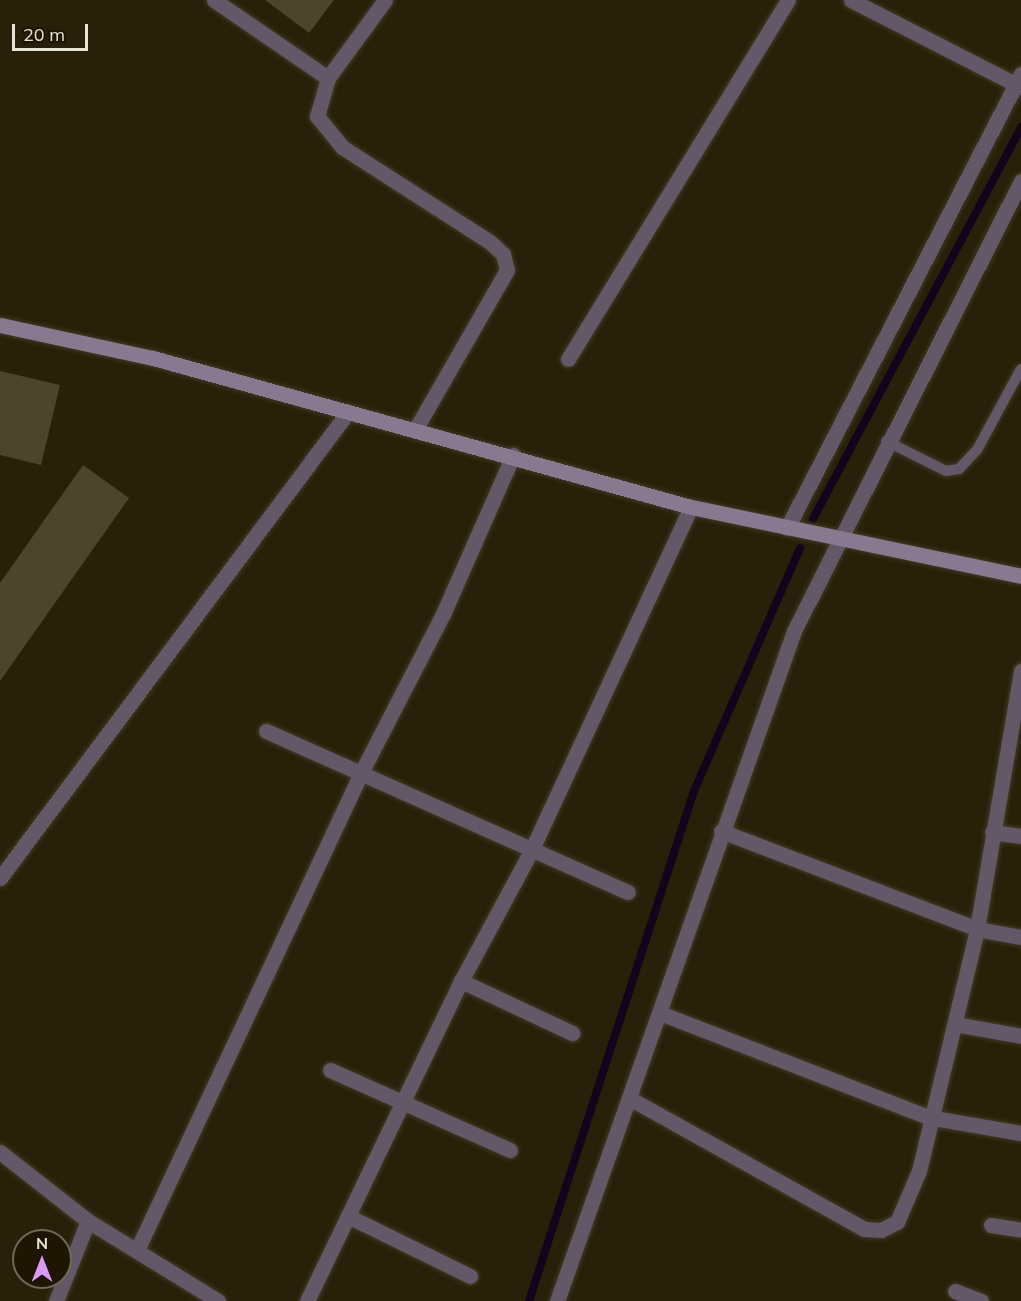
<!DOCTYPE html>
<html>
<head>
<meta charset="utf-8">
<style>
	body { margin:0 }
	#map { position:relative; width:1021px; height:1301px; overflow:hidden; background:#282008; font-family:Mulish,sans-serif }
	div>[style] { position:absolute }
	.stream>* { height:8px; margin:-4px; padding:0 4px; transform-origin:4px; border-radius:4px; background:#15031d }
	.building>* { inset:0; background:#4c442c }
	.roads { filter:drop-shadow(0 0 2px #433b25) drop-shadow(0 0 2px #433b25) }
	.service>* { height:10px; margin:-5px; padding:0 5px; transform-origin:5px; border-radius:5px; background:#635868 }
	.minor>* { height:15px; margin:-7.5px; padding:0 7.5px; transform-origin:7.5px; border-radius:7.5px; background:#635868 }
	.secondary>* { height:15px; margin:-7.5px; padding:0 7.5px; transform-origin:7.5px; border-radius:7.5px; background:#887890 }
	span { translate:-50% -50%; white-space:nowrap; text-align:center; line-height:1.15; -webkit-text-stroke:4.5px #1e1602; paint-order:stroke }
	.north { position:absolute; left:12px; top:1229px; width:60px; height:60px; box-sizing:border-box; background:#1e1602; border:2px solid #6e6856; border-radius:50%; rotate:0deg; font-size:16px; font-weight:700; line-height:24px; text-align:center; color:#e7e3d5 }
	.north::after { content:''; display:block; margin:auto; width:21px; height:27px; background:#d99af7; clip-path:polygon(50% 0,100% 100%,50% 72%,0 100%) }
	.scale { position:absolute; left:12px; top:24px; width:76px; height:27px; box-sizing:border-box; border:3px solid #e7e3d5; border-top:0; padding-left:8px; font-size:18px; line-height:21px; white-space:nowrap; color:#e7e3d5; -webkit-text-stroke:4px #1e1602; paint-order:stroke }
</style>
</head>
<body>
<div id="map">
	<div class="stream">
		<div style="left:813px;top:519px;width:444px;rotate:-62deg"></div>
		<div style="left:529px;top:1301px;width:536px;rotate:-72.07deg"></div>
		<div style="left:694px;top:791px;width:265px;rotate:-66.4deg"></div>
	</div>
	<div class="building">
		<div style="clip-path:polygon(265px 0,334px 0,309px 33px)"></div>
		<div style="clip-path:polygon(0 371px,60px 385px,41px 465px,0 455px)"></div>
		<div style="clip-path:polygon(83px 465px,129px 498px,0 681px,0 583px)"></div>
	</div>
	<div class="roads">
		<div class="service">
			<div style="left:886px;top:441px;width:67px;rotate:26.6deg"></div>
			<div style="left:946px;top:471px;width:13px;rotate:-9deg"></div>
			<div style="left:959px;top:469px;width:26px;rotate:-47deg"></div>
			<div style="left:977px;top:450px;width:92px;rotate:-61.5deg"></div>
		</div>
		<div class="minor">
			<div style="left:214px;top:0;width:138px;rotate:34.4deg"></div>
			<div style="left:385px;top:0;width:97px;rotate:126.2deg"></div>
			<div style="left:328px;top:78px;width:40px;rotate:106deg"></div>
			<div style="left:317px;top:116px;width:40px;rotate:51deg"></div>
			<div style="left:342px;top:147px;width:176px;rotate:32.7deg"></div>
			<div style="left:490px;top:242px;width:18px;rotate:43deg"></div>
			<div style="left:503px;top:254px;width:16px;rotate:76deg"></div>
			<div style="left:507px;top:270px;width:185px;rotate:119.9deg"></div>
			<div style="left:851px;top:0;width:191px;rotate:27.1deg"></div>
			<div style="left:568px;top:359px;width:421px;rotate:-58.5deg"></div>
			<div style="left:787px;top:528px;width:511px;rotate:-62.73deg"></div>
			<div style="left:266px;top:731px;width:396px;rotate:24deg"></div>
			<div style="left:721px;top:831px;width:274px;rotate:20.9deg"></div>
			<div style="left:977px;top:929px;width:45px;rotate:10.3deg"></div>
			<div style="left:992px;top:832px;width:29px;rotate:8deg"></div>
			<div style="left:0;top:878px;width:582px;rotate:-53.25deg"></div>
			<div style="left:461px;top:981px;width:123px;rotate:25.1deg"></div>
			<div style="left:660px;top:1013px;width:287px;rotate:21.2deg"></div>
			<div style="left:928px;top:1117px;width:94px;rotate:9.8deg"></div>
			<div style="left:955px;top:1024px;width:67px;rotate:10.3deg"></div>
			<div style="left:330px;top:1070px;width:197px;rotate:24deg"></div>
			<div style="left:629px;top:1098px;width:269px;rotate:29.1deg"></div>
			<div style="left:864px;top:1229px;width:17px;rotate:3deg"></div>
			<div style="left:881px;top:1230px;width:18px;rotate:-27deg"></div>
			<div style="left:897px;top:1222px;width:56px;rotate:-66.7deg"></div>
			<div style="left:919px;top:1171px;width:249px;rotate:-76.5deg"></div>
			<div style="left:977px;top:929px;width:262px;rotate:-80.3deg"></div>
			<div style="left:0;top:1152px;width:112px;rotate:38.1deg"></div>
			<div style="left:88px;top:1221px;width:153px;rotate:31.6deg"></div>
			<div style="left:348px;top:1216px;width:136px;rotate:26.2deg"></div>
			<div style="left:991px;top:1225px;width:30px;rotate:9deg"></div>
			<div style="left:137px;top:1250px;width:529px;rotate:-64.84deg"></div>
			<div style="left:362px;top:771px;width:177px;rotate:-62.7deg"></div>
			<div style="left:443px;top:614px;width:174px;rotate:-66.2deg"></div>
			<div style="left:955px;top:1291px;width:28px;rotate:21deg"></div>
			<div style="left:56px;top:1301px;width:86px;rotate:-68.2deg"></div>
			<div style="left:307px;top:1301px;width:355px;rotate:-64.3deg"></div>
			<div style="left:461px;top:981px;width:150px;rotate:-61.7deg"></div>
			<div style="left:532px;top:849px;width:377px;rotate:-65.1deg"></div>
			<div style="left:557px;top:1301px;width:711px;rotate:-70.52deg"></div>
			<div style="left:794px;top:631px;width:504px;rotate:-63.23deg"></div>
		</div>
		<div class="secondary">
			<div style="left:0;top:325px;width:157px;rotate:12.2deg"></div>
			<div style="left:153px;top:358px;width:558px;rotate:15.48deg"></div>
			<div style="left:691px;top:507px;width:337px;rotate:11.8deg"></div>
		</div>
	</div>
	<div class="north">N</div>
	<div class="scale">20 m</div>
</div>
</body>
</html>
